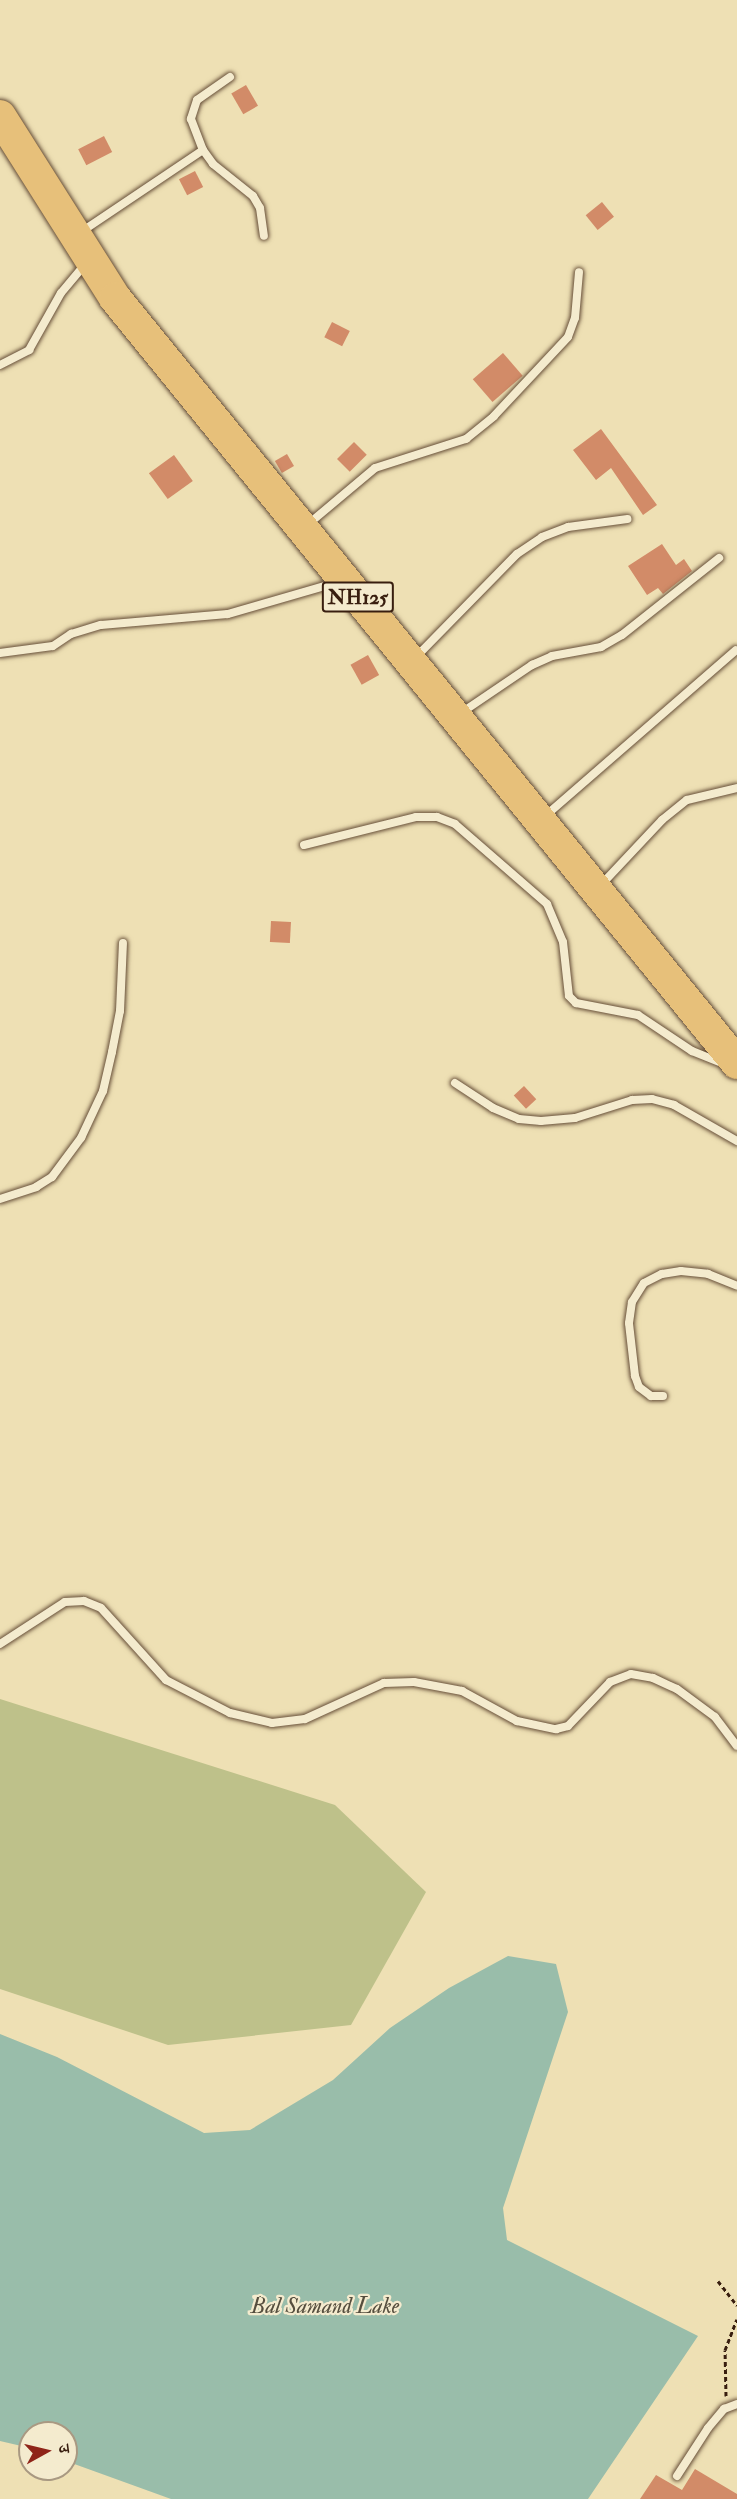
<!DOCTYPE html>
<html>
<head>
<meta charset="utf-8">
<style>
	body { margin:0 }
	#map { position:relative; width:737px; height:2499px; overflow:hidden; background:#eee0b4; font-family:"IM FELL Double Pica","Noto Serif Devanagari",serif }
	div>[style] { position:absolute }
	.green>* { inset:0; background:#bec18a }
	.water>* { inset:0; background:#99bdaa }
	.building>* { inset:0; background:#d28b68; transform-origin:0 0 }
	.path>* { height:3px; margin-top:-1.5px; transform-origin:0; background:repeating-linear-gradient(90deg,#381e0f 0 4.5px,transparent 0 7.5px) }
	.roads { filter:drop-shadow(0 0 2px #664e38) drop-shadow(0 0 2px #664e38) }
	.lane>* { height:8px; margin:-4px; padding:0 4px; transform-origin:4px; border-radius:4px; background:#f4ebce }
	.highway>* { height:32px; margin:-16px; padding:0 16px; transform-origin:16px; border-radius:16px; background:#e7c07a }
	span { translate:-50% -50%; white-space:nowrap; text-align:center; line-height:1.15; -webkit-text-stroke:4.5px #f4ebce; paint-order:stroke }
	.shield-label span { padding:2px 4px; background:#f4ebce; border:2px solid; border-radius:4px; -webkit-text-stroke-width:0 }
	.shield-label { font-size:20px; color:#381e0f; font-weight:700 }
	.water-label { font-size:22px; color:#554e3e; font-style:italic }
	.north { position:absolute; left:18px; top:2421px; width:60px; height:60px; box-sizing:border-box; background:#f4ebce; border:2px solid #a99982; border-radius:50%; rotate:82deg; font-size:16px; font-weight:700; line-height:24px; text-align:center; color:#381e0f }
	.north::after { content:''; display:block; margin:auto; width:21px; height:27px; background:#8f2418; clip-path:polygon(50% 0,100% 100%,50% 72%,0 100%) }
</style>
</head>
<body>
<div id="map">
	<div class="green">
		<div style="clip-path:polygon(0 1699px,335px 1805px,426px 1892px,351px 2025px,168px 2045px,0 1989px)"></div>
	</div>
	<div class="water">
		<div style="clip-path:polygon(508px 1956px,556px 1964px,568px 2012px,503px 2208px,507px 2240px,698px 2336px,588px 2499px,171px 2499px,66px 2461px,66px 2433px,30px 2433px,30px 2448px,0 2441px,0 2034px,57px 2057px,204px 2133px,250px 2130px,333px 2080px,390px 2028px,449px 1988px)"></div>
	</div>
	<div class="building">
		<div style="left:246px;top:85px;width:24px;height:17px;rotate:60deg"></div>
		<div style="left:104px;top:136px;width:18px;height:29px;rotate:63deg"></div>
		<div style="left:195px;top:171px;width:18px;height:18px;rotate:63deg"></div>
		<div style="left:602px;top:202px;width:19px;height:21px;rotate:51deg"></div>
		<div style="left:332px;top:322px;width:20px;height:17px;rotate:27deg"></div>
		<div style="left:503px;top:353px;width:30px;height:40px;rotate:49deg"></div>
		<div style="clip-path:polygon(601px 429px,657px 505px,643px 515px,611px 468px,596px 480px,573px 450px)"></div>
		<div style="left:354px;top:442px;width:18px;height:24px;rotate:45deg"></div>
		<div style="left:287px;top:454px;width:14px;height:14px;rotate:60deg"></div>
		<div style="left:174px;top:455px;width:32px;height:31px;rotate:54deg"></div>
		<div style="clip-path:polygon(662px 544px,676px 565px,684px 559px,692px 571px,663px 594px,658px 588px,647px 595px,628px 566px)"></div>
		<div style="left:368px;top:655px;width:23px;height:20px;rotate:61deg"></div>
		<div style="left:271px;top:921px;width:20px;height:21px;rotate:3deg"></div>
		<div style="left:524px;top:1086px;width:18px;height:14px;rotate:47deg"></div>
		<div style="clip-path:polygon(695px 2469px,737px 2494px,737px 2499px,640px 2499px,656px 2475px,682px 2490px)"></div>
	</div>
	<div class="path">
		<div style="left:718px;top:2281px;width:31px;rotate:52deg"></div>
		<div style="left:726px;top:2396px;width:46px;rotate:-91.2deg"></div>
		<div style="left:725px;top:2350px;width:33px;rotate:-69deg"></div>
	</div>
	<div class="roads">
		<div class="lane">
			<div style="left:230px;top:77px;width:40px;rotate:145.1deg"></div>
			<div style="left:197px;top:100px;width:20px;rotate:108deg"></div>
			<div style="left:191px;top:119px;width:33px;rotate:69deg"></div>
			<div style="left:203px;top:150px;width:17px;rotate:54deg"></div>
			<div style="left:213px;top:164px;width:51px;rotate:38.7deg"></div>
			<div style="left:253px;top:196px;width:14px;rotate:60deg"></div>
			<div style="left:260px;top:208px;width:28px;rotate:82deg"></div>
			<div style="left:81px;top:232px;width:147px;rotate:-33.9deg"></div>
			<div style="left:0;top:365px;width:33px;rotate:-27deg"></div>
			<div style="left:29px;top:350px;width:65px;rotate:-60.7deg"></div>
			<div style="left:61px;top:293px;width:39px;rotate:-50deg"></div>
			<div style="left:306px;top:526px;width:90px;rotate:-40deg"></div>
			<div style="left:375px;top:468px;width:96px;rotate:-17.7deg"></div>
			<div style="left:466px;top:439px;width:36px;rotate:-39deg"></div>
			<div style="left:494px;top:416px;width:108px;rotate:-46.9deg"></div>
			<div style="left:568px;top:337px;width:20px;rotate:-70deg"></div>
			<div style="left:575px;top:318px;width:46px;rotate:-85deg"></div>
			<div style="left:0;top:653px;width:53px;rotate:-7.5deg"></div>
			<div style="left:53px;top:646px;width:22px;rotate:-34deg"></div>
			<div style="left:71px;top:634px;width:31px;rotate:-17deg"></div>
			<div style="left:101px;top:625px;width:127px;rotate:-5deg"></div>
			<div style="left:228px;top:614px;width:115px;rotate:-16.2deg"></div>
			<div style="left:416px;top:657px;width:144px;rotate:-45.6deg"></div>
			<div style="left:517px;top:554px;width:30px;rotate:-34deg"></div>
			<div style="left:542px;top:537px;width:28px;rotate:-21deg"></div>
			<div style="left:568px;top:527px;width:60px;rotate:-7.7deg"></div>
			<div style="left:461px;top:713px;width:86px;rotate:-34.1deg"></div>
			<div style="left:532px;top:665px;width:22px;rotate:-24deg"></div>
			<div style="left:552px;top:656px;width:50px;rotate:-10.4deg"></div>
			<div style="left:601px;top:647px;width:24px;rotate:-30deg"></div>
			<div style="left:622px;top:635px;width:124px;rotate:-38.4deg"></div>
			<div style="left:544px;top:817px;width:254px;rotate:-41deg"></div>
			<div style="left:304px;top:845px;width:115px;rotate:-14deg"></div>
			<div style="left:416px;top:817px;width:21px"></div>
			<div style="left:437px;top:817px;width:19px;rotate:21deg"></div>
			<div style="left:455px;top:824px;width:122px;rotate:41deg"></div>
			<div style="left:547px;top:904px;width:41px;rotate:67.2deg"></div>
			<div style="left:563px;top:942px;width:54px;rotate:83.7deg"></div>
			<div style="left:569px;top:996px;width:10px;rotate:45deg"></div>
			<div style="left:576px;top:1003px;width:63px;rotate:11deg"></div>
			<div style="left:638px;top:1015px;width:65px;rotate:33.7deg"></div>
			<div style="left:692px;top:1051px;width:35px;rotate:22deg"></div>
			<div style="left:600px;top:886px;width:91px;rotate:-46.8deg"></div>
			<div style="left:662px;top:820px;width:32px;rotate:-39deg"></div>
			<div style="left:687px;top:800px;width:51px;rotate:-13.5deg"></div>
			<div style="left:455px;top:1083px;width:45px;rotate:33.3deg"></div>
			<div style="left:493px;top:1108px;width:28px;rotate:23deg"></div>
			<div style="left:519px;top:1119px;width:22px;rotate:5deg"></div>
			<div style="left:541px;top:1121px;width:34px;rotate:-5deg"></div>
			<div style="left:575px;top:1118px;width:60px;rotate:-17.5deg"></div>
			<div style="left:632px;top:1100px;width:20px;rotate:-3deg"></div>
			<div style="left:652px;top:1099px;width:23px;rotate:15deg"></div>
			<div style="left:674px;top:1105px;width:73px;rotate:29.7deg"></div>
			<div style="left:0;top:1199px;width:38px;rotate:-18deg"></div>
			<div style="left:36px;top:1187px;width:19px;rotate:-32deg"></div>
			<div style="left:52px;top:1177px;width:49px;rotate:-53.4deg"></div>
			<div style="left:81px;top:1138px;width:52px;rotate:-64.9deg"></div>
			<div style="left:103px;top:1091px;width:40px;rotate:-77deg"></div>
			<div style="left:112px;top:1052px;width:42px;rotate:-79deg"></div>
			<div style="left:120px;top:1011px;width:68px;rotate:-87.5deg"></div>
			<div style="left:663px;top:1396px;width:12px;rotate:180deg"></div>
			<div style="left:651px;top:1396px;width:15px;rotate:-143deg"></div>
			<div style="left:639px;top:1387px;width:12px;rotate:-110deg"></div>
			<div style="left:635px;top:1376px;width:53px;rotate:-96.5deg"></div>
			<div style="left:629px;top:1323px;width:21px;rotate:-82deg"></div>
			<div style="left:632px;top:1302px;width:22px;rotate:-58deg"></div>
			<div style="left:644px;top:1283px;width:20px;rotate:-27deg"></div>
			<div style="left:662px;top:1274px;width:19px;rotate:-9deg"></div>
			<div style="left:681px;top:1271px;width:27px;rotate:6deg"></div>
			<div style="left:708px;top:1274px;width:31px;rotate:22deg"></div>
			<div style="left:0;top:1644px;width:77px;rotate:-32.9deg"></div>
			<div style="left:65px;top:1602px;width:19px;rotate:-3deg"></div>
			<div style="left:84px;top:1601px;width:18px;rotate:22deg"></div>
			<div style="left:101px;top:1608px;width:97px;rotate:47.9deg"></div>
			<div style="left:166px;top:1680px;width:72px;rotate:27.3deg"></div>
			<div style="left:230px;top:1713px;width:43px;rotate:13.4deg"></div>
			<div style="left:272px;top:1723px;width:33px;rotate:-7deg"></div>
			<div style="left:305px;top:1719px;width:87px;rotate:-24.5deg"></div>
			<div style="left:384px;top:1683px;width:30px;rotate:-2deg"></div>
			<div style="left:414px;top:1682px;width:49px;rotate:10.6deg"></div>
			<div style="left:462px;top:1691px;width:63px;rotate:28.6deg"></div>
			<div style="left:517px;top:1721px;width:40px;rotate:12deg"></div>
			<div style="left:556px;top:1729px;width:12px;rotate:-14deg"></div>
			<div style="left:568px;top:1726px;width:61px;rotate:-46.3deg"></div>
			<div style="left:610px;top:1682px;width:22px;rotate:-21deg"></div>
			<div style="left:631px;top:1674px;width:22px;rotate:10deg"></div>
			<div style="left:653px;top:1678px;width:26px;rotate:25deg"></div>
			<div style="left:677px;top:1689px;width:47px;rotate:36.4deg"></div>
			<div style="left:715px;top:1717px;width:36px;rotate:53deg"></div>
			<div style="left:677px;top:2476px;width:57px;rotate:-57.1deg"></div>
			<div style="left:708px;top:2428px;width:25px;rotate:-50deg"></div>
			<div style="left:724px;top:2409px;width:14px;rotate:-21deg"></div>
		</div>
		<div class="highway">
			<div style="left:0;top:116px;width:215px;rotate:57.7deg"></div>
			<div style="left:115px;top:298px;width:986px;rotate:50.89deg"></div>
		</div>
	</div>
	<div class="shield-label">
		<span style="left:358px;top:597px">NH125</span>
	</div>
	<div class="water-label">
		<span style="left:325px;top:2307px">Bal Samand Lake</span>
	</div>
	<div class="north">उ</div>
</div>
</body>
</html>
